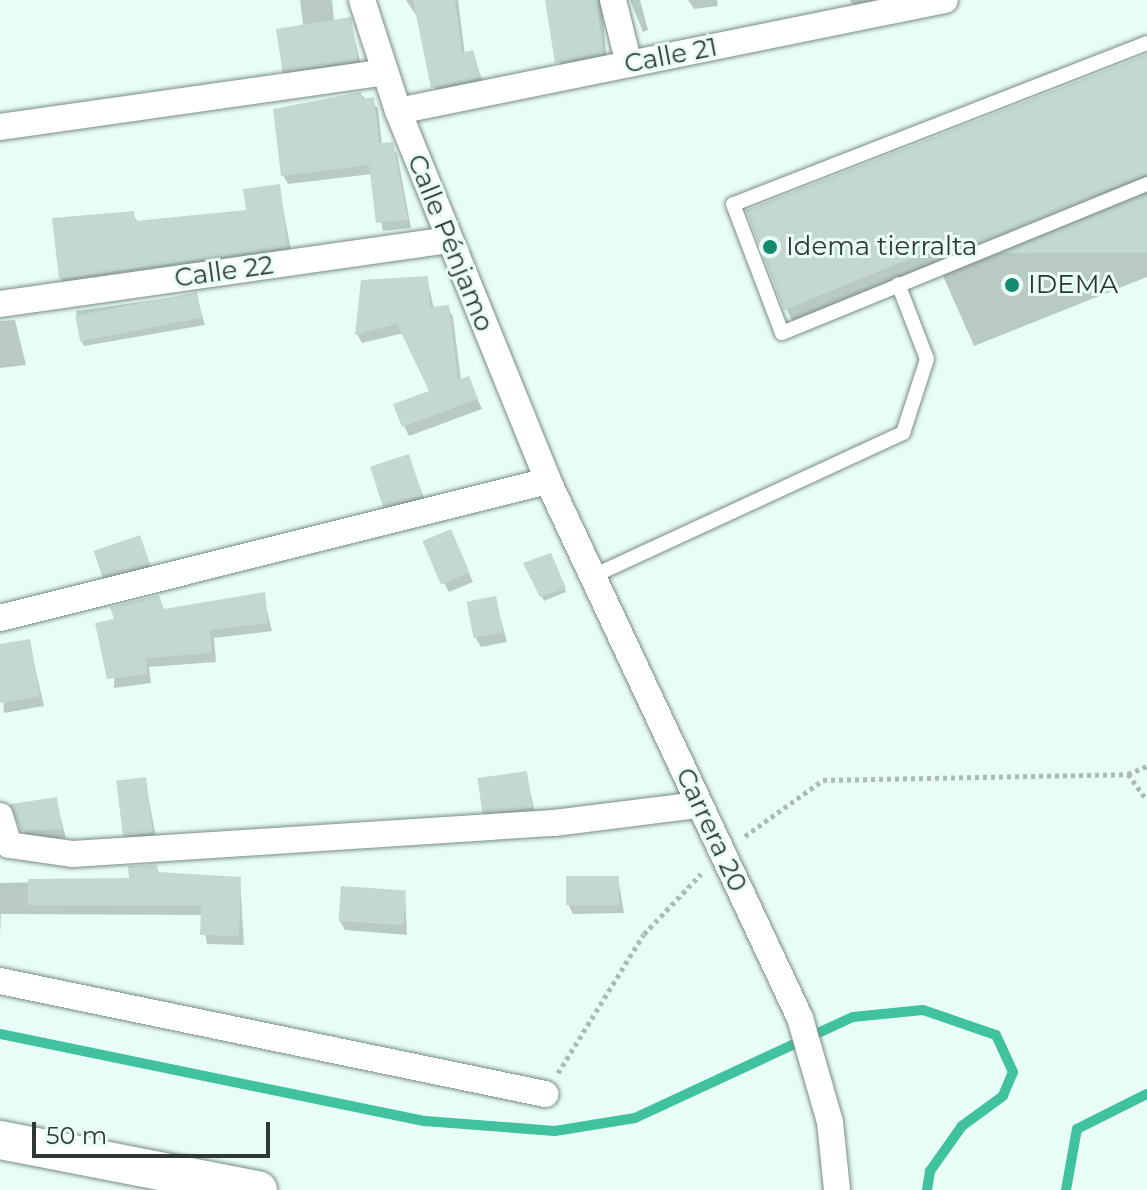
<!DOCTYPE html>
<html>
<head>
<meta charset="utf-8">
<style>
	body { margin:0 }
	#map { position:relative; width:1147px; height:1190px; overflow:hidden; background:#e8fdf5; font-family:Montserrat,sans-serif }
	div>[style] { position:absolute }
	.shadow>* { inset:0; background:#0003 }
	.stream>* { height:10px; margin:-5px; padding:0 5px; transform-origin:5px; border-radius:5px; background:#3fc29d }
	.building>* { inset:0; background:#c4d8d0; transform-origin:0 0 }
	.path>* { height:5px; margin-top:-2.5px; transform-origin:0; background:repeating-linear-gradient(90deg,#aabab4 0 4px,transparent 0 8px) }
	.roads { filter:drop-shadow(0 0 2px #798c85) drop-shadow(0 0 2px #798c85) }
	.service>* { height:14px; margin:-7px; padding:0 7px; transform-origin:7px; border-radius:7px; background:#fff }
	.minor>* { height:26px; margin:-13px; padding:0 13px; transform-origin:13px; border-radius:13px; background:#fff }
	.secondary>* { height:38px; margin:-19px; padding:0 19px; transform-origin:19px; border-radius:19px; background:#fff }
	.dots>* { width:22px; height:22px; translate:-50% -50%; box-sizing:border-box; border:4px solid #e8fdf5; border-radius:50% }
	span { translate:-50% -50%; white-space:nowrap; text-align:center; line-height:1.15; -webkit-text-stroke:6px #e8fdf5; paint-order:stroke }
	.street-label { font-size:26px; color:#2f3734 }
	.poi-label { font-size:26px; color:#2f3734 }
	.left { translate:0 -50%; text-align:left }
	.scale { position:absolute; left:32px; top:1122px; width:238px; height:36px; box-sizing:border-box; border:4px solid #2f3734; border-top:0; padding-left:10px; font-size:24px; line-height:28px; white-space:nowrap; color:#2f3734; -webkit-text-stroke:6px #e8fdf5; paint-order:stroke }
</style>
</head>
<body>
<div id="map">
	<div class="shadow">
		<div style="clip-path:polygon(300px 0,332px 0,334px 21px,350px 19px,362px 69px,287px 80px,282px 70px,303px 24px)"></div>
		<div style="clip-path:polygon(406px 0,458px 0,465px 55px,472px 53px,485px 87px,438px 97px,418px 18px)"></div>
		<div style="clip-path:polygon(547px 0,608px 0,602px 7px,607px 63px,562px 72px)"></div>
		<div style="clip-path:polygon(630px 0,640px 0,648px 30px,643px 32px)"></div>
		<div style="clip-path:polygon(688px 0,717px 0,718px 6px,694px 9px)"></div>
		<div style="clip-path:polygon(850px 0,900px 0,856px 9px)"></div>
		<div style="clip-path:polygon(1147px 59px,1147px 277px,974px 346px,940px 269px,796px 327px,786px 309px)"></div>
		<div style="clip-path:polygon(360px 94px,378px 108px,382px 145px,397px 153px,411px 228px,383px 231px,372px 174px,288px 184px,283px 175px)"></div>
		<div style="clip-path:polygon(279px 186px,292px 256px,66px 288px,61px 279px,54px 220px,132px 213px,138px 222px,248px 212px)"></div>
		<div style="clip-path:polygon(427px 278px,434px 309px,447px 307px,453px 317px,461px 381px,468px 378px,482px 409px,409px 436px,404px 426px,432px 392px,404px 333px,362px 343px,357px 334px)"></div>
		<div style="clip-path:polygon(196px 294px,205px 325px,84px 346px,80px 339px,76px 311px)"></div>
		<div style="clip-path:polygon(15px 320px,26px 365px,0 368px,0 321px)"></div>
		<div style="clip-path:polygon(408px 457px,427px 505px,390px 514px,385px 505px)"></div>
		<div style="clip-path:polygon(139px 538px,153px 574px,108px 585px,103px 576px)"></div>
		<div style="clip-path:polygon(455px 541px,473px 582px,449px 592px,444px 583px)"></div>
		<div style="clip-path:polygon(553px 559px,566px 592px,544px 601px,525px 564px)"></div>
		<div style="clip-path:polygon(263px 594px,272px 631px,214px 638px,216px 662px,149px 667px,151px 683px,114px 688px,116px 620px,158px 597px,165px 611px)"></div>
		<div style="clip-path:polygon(495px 598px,507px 642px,481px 647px,475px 637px)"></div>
		<div style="clip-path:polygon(29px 641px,44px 706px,4px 713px,0 645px)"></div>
		<div style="clip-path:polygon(526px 773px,536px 817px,490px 820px,484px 811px)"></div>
		<div style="clip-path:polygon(145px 780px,157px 842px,131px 844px,125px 834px)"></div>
		<div style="clip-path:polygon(56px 800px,66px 838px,29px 840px,23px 830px)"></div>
		<div style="clip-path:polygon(156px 867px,160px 874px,240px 879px,244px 945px,207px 944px,202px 915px,1px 914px,0 935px,0 883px,132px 880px)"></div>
		<div style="clip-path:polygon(618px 878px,624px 913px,573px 914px,568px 904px)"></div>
		<div style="clip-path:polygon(405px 892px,407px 935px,345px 930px,340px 921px)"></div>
	</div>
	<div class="stream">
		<div style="left:0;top:1034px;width:434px;rotate:11.6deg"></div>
		<div style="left:425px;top:1121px;width:130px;rotate:4.4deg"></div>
		<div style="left:555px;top:1131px;width:81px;rotate:-9.2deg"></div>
		<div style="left:635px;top:1118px;width:240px;rotate:-24.9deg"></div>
		<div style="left:853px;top:1017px;width:70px;rotate:-5.7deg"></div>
		<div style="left:923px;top:1010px;width:77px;rotate:18.9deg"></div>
		<div style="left:996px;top:1035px;width:41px;rotate:65.3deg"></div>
		<div style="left:1013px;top:1072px;width:26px;rotate:113deg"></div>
		<div style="left:1003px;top:1096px;width:51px;rotate:143.8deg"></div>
		<div style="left:962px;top:1126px;width:55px;rotate:125.4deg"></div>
		<div style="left:930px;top:1171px;width:19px;rotate:99deg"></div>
		<div style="left:1066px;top:1190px;width:62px;rotate:-79.8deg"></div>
		<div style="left:1077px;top:1129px;width:78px;rotate:-26.6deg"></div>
	</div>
	<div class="building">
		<div style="clip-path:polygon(413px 0,455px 0,462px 53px,473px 50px,481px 78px,431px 88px)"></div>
		<div style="clip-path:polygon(545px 0,597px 0,603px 53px,555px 63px)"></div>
		<div style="left:351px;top:17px;width:44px;height:76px;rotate:81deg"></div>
		<div style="clip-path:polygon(1147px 54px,1147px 174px,933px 260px,929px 251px,784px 310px,746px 210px)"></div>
		<div style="clip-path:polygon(361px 92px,362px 99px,374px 97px,379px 143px,393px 142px,408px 220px,376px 223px,369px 165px,281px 176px,273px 109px)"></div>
		<div style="clip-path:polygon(280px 184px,288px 247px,59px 279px,52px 218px,134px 211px,135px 221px,246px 210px,243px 189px)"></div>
		<div style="left:1147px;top:195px;width:58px;height:222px;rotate:90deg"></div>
		<div style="clip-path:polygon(428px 276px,430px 307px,449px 305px,458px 380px,469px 376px,478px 399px,402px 427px,393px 404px,429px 391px,397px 324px,355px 335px,361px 280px)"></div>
		<div style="left:197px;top:292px;width:26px;height:124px;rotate:79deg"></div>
		<div style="left:409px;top:454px;width:44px;height:41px;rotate:72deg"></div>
		<div style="left:451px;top:529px;width:47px;height:31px;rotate:67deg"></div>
		<div style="left:140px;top:535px;width:31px;height:49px;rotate:71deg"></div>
		<div style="clip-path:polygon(551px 553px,566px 588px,540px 597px,523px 563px)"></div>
		<div style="clip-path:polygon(265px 592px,268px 623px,210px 630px,212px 653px,146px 658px,147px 674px,107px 679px,95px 623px,114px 619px,110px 607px,159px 595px,164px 609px)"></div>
		<div style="left:496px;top:596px;width:37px;height:30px;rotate:79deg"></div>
		<div style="clip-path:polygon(30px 639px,40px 696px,0 703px,0 644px)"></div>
		<div style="left:527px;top:771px;width:37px;height:50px;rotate:82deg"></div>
		<div style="left:146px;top:777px;width:56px;height:30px;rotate:83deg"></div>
		<div style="clip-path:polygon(57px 797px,62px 829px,21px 831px,10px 804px)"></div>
		<div style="clip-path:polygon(157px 865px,158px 872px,241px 877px,239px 936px,200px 935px,201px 906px,28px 905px,28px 879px,129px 878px,128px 866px)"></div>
		<div style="left:566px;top:876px;width:53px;height:29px"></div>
		<div style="left:341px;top:886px;width:65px;height:35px;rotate:4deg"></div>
	</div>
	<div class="path">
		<div style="left:1128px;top:774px;width:32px;rotate:54deg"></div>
		<div style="left:745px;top:836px;width:96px;rotate:-35.7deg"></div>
		<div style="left:823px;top:780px;width:305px;rotate:-1.1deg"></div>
		<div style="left:1128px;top:774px;width:21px;rotate:-23deg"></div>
		<div style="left:558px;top:1073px;width:163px;rotate:-58.3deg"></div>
		<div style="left:644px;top:934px;width:83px;rotate:-46.5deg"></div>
	</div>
	<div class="roads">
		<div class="service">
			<div style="left:1147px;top:43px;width:444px;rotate:158.7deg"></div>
			<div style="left:733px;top:204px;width:138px;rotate:69.2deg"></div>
			<div style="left:782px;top:333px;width:394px;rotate:-22.2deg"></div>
			<div style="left:591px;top:577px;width:344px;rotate:-24.8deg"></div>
			<div style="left:903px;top:433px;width:78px;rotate:-72deg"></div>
			<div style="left:927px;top:359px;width:80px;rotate:-111.1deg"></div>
		</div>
		<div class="minor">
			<div style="left:362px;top:0;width:117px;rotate:72deg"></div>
			<div style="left:398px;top:111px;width:399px;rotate:67.9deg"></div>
			<div style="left:548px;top:481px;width:593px;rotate:64.86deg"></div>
			<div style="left:800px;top:1018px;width:108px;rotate:73.9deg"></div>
			<div style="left:830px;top:1122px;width:68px;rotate:84.1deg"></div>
			<div style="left:613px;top:0;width:66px;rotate:76deg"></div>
			<div style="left:398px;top:111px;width:558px;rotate:-11.47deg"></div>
			<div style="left:0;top:127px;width:389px;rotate:-8.1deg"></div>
			<div style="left:0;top:304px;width:452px;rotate:-8.1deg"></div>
			<div style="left:0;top:618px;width:565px;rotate:-14.04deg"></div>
			<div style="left:0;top:816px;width:30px;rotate:73deg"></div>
			<div style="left:9px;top:845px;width:65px;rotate:8deg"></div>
			<div style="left:73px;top:854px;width:482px;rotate:-3.7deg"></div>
			<div style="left:554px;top:823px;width:146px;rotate:-7.1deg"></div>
			<div style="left:0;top:981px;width:557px;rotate:11.71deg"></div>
		</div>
		<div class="secondary">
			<div style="left:0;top:1140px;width:263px;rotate:11deg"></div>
		</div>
	</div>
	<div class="dots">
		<div style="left:770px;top:247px;background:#148b6e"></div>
		<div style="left:1012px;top:285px;background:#148b6e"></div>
	</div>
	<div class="street-label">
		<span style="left:671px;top:56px;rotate:-11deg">Calle 21</span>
		<span style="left:450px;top:243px;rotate:68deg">Calle Pénjamo</span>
		<span style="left:224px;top:272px;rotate:-8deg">Calle 22</span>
		<span style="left:711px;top:830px;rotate:65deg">Carrera 20</span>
	</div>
	<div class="poi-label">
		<span class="left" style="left:786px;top:247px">Idema tierralta</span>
		<span class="left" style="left:1028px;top:285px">IDEMA</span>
	</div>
	<div class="scale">50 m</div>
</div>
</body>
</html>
